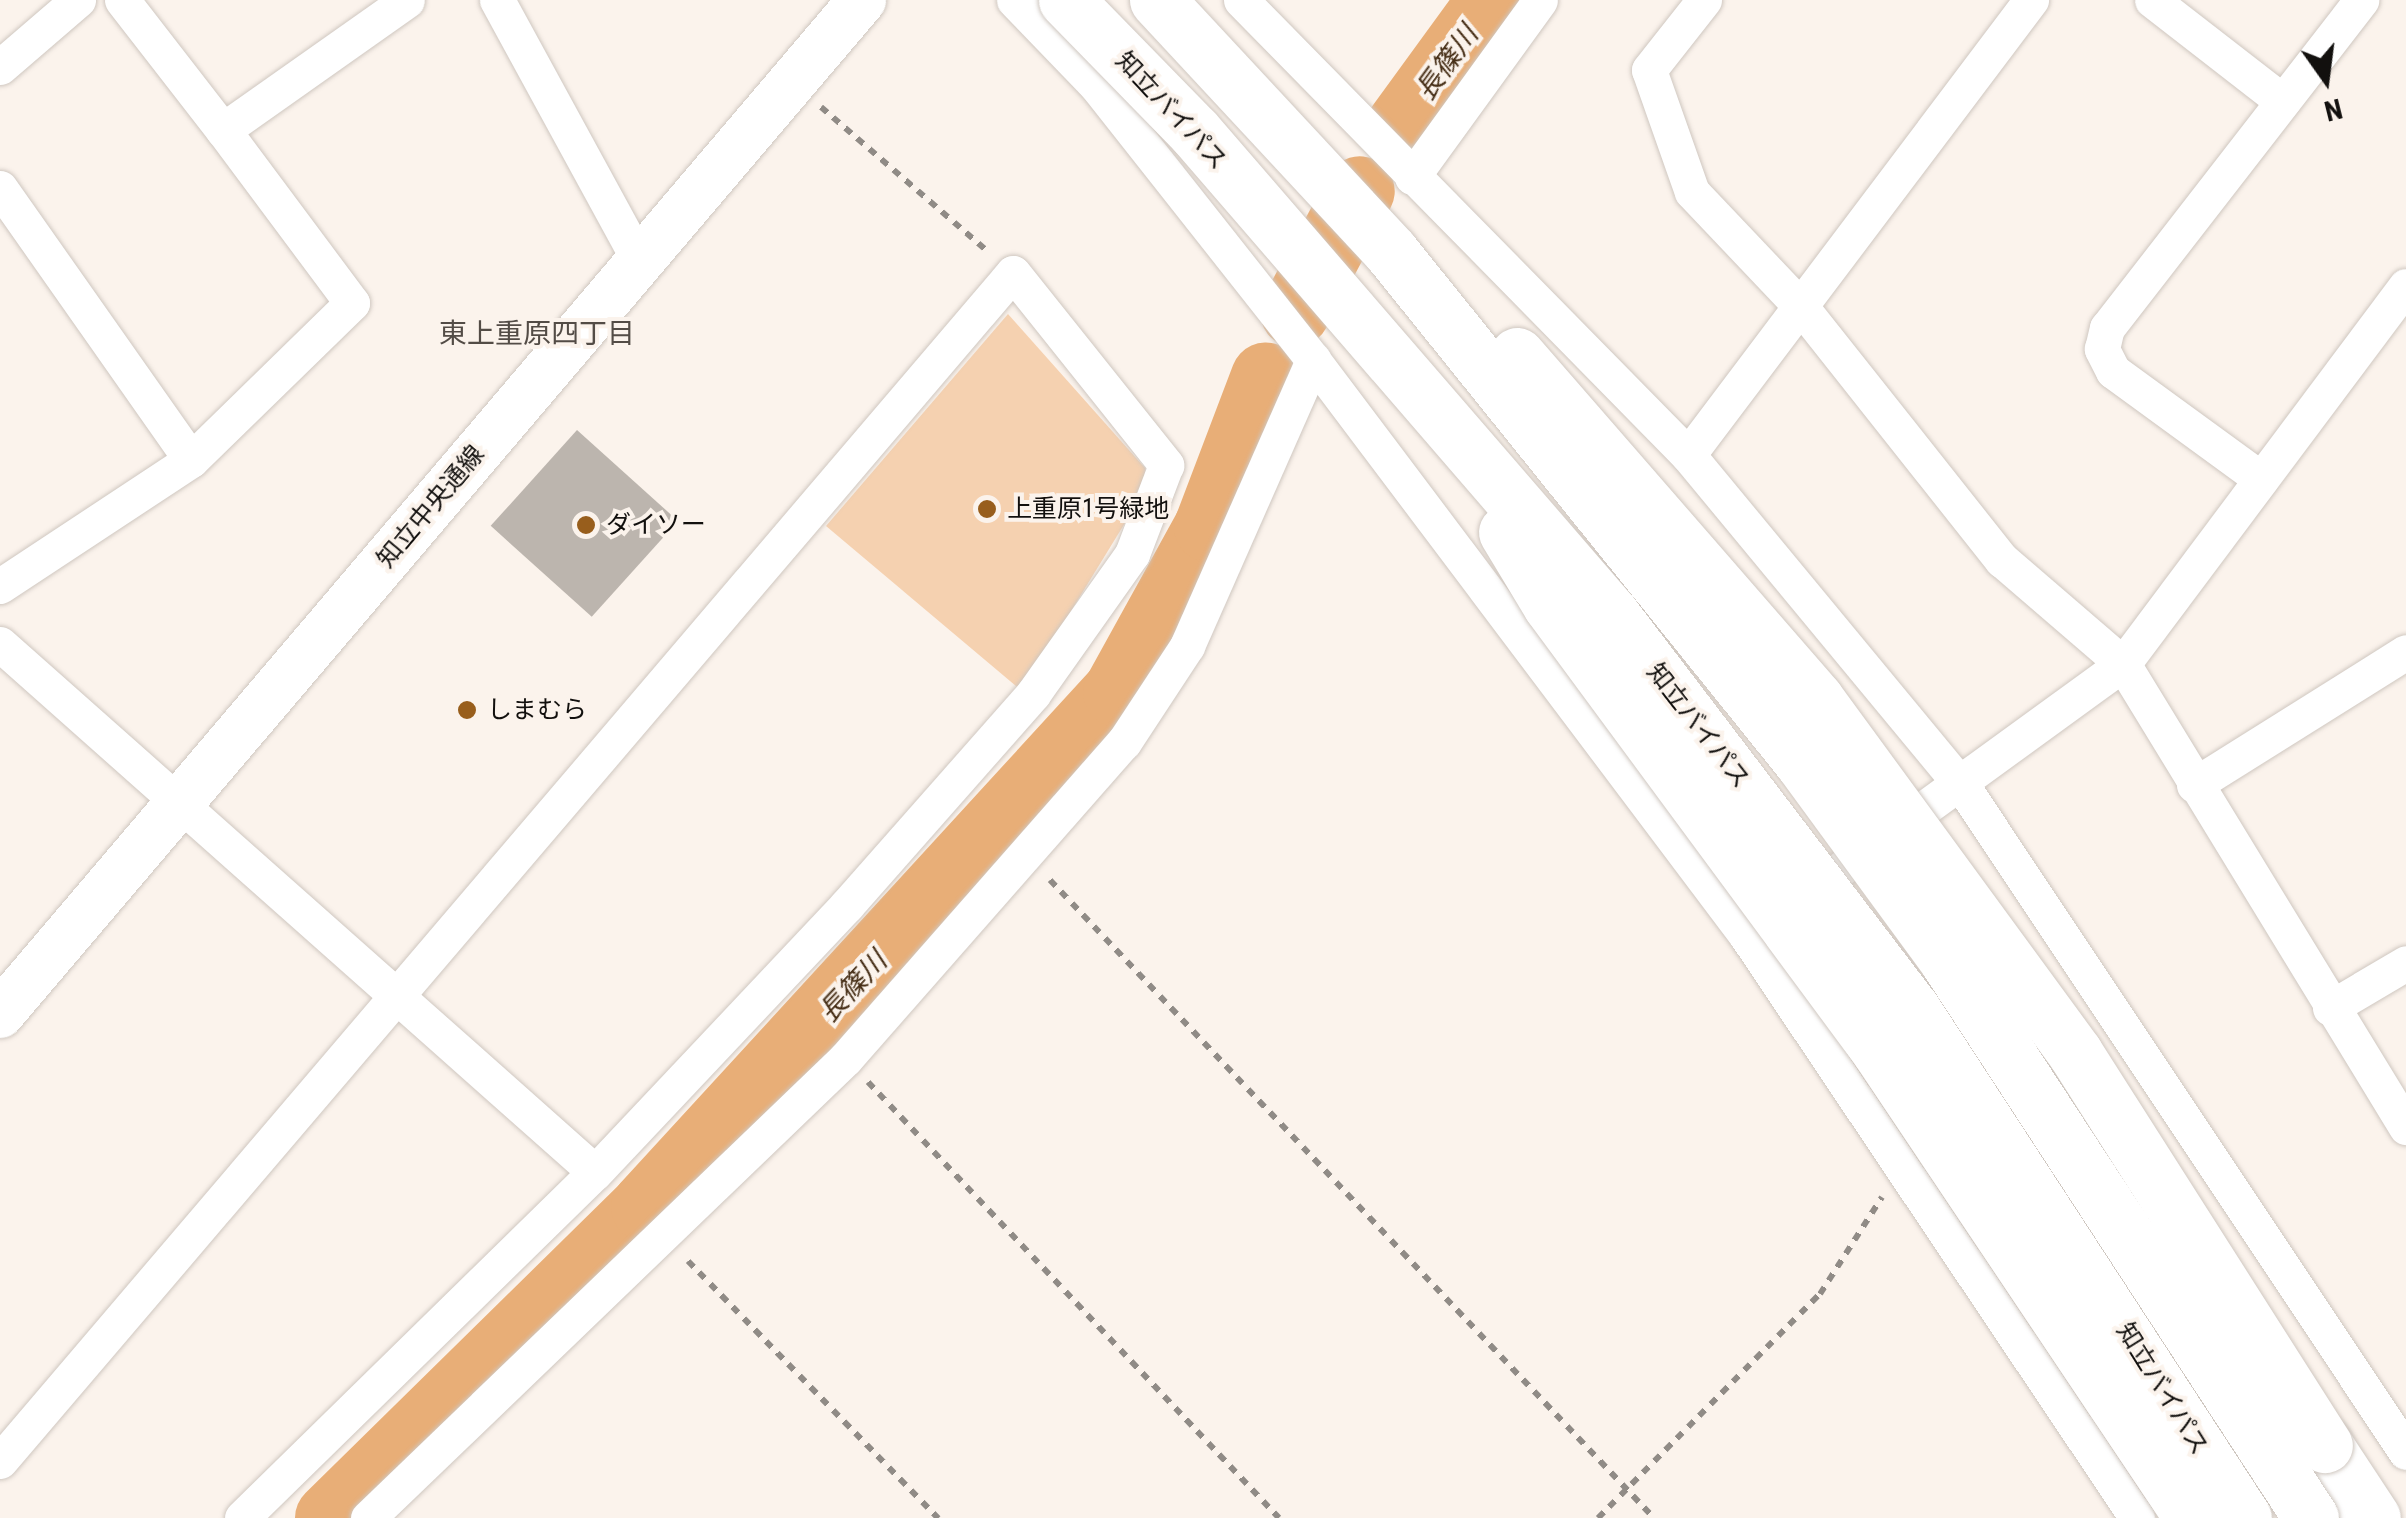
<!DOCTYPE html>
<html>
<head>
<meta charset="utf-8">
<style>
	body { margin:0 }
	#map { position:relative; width:2406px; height:1518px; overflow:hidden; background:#fbf3ec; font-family:"Roboto Condensed","Noto Sans JP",sans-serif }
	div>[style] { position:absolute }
	.green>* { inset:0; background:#f5d1b0 }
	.river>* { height:70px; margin:-35px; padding:0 35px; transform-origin:35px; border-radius:35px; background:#e8ae77 }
	.building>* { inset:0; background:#bcb5ae; transform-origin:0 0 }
	.path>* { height:6px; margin-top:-3px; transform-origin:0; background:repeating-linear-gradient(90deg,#908b86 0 8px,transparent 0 16px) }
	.roads { filter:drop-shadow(0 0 2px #cfc7c0) drop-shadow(0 0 2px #cfc7c0) }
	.street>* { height:35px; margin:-17.5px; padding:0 17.5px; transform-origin:17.5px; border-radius:17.5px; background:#fff }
	.secondary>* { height:48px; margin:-24px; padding:0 24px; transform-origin:24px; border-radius:24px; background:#fff }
	.highway>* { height:55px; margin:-27.5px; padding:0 27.5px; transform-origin:27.5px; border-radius:27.5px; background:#fff }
	.bridges { filter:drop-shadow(0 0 2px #cfc7c0) drop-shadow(0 0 2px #cfc7c0) }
	.highway-bridge>* { height:55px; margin:-27.5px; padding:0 27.5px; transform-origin:27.5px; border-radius:27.5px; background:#fff }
	.dots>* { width:28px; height:28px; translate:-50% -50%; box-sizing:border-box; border:5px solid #fbf3ec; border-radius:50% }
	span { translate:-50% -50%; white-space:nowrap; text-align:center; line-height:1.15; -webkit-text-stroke:8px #fbf3ec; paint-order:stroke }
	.street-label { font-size:25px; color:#12100e }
	.poi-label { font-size:25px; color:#12100e }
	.left { translate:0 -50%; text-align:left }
	.water-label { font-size:28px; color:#462e16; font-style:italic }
	.neighbourhood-label { font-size:28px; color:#534c46 }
	.north { position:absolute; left:2276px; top:30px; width:100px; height:100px; -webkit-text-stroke:8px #fbf3ec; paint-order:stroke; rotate:166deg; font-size:28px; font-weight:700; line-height:40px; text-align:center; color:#12100e }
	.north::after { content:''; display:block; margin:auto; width:35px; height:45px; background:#12100e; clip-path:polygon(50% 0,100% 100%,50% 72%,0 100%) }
</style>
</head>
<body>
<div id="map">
	<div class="green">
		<div style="clip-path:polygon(1008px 314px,1145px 468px,1144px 492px,1022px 691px,826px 526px)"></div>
	</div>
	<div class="river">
		<div style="left:1401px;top:126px;width:156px;rotate:-53.9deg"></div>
		<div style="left:1295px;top:312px;width:137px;rotate:-61.8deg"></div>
		<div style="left:330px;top:1518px;width:443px;rotate:-44.5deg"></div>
		<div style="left:646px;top:1207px;width:699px;rotate:-47.49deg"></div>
		<div style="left:1118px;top:692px;width:188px;rotate:-61.1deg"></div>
		<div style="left:1209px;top:527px;width:160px;rotate:-69.2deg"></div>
	</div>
	<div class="building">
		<div style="left:577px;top:430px;width:136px;height:129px;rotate:42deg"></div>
	</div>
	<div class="path">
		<div style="left:821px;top:107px;width:218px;rotate:40.9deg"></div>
		<div style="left:1050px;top:880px;width:879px;rotate:46.57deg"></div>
		<div style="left:868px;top:1082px;width:599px;rotate:46.69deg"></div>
		<div style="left:688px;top:1261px;width:359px;rotate:45.8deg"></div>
		<div style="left:1598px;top:1518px;width:315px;rotate:-45.3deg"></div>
		<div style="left:1820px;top:1294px;width:115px;rotate:-57.4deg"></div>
	</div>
	<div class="roads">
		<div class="street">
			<div style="left:122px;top:0;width:165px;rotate:52.2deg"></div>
			<div style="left:497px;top:0;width:296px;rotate:61.4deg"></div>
			<div style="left:1014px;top:0;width:118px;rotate:46deg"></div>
			<div style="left:1096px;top:85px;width:350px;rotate:51.7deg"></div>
			<div style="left:1313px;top:360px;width:720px;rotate:53.02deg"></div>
			<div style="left:1746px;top:935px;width:702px;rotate:56.15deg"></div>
			<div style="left:1241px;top:0;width:638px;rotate:45.51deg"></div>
			<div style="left:1688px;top:455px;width:431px;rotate:50.4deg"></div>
			<div style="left:1963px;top:787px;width:799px;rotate:56.33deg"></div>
			<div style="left:1704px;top:0;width:89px;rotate:128.2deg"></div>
			<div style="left:1649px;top:70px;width:129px;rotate:70.6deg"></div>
			<div style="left:1692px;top:192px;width:160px;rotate:46.5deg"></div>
			<div style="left:1802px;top:308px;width:322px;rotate:51.6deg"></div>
			<div style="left:2002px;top:560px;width:160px;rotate:40.7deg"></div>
			<div style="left:2123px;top:664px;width:543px;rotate:58.57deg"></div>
			<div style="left:2152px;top:0;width:165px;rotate:37.8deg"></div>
			<div style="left:0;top:67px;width:103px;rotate:-40.7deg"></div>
			<div style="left:1412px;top:177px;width:218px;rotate:-54.1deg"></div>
			<div style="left:0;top:188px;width:332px;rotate:54.9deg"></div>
			<div style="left:1688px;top:455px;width:570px;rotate:-52.99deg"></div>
			<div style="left:2261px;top:479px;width:183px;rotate:-143.9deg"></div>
			<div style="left:2113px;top:371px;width:25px;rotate:-117deg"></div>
			<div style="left:2102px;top:349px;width:22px;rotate:-77deg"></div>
			<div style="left:2107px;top:328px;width:415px;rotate:-52.2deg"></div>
			<div style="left:0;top:586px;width:229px;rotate:-33.4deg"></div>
			<div style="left:191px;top:460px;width:225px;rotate:-44.3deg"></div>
			<div style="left:352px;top:303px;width:216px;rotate:-126.7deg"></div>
			<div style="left:223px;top:130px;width:225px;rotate:-35.2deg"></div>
			<div style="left:0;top:644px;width:795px;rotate:41.59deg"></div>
			<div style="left:2194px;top:785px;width:250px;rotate:-32.1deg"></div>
			<div style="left:1802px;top:897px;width:397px;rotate:-36deg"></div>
			<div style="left:2123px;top:664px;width:472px;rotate:-53.2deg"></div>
			<div style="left:2330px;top:1008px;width:88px;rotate:-30.6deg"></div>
			<div style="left:0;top:1461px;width:1561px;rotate:-49.55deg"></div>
			<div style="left:1013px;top:273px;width:246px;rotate:51.4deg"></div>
			<div style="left:1166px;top:465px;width:95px;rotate:110.9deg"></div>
			<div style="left:1132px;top:554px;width:171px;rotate:125.3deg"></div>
			<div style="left:1033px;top:694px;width:281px;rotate:131.4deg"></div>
			<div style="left:847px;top:905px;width:367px;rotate:133.3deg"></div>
			<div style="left:595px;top:1172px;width:494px;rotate:135.6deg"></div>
			<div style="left:368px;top:1518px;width:663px;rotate:-43.9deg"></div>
			<div style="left:846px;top:1058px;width:421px;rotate:-48.7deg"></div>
			<div style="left:1124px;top:742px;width:115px;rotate:-56.7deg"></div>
			<div style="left:1187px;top:646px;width:313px;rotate:-66.2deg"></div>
		</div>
		<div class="secondary">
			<div style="left:0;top:1014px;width:1331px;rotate:-49.63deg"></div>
		</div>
		<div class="highway">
			<div style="left:2325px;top:1445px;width:87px;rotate:56.7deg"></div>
		</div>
	</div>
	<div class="bridges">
		<div class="highway-bridge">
			<div style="left:1066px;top:0;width:183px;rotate:45.7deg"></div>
			<div style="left:1194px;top:131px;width:640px;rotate:49.18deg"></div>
			<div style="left:1612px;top:615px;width:497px;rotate:52.7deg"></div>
			<div style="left:1913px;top:1010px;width:606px;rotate:56.91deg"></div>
			<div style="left:1157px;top:0;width:344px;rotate:47.1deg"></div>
			<div style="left:1391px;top:252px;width:654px;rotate:51.15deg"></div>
			<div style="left:1801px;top:761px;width:249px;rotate:53.8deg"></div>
			<div style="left:1948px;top:962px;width:664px;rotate:56.86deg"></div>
			<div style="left:1517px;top:355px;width:456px;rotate:49deg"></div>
			<div style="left:1816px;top:699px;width:439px;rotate:53.8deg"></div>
			<div style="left:2075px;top:1053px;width:465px;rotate:57.5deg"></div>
			<div style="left:1506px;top:532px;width:85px;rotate:58.9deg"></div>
			<div style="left:1550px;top:605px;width:554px;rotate:53.58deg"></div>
			<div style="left:1879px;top:1051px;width:562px;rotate:56.17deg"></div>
		</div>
	</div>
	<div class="dots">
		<div style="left:987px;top:509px;background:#985e1c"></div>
		<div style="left:586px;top:525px;background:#985e1c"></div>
		<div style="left:467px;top:710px;background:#985e1c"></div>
	</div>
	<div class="street-label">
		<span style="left:1171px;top:111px;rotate:47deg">知立バイパス</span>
		<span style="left:431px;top:507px;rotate:-50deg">知立中央通線</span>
		<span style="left:1698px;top:726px;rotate:52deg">知立バイパス</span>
		<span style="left:2162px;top:1389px;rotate:58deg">知立バイパス</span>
	</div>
	<div class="poi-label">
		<span class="left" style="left:1007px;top:509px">上重原1号緑地</span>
		<span class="left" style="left:606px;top:525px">ダイソー</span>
		<span class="left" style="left:487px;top:710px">しまむら</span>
	</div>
	<div class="water-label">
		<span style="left:1447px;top:63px;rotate:-54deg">長篠川</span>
		<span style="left:853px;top:987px;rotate:-47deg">長篠川</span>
	</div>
	<div class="neighbourhood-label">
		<span style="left:537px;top:334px">東上重原四丁目</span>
	</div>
	<div class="north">N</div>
</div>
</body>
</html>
